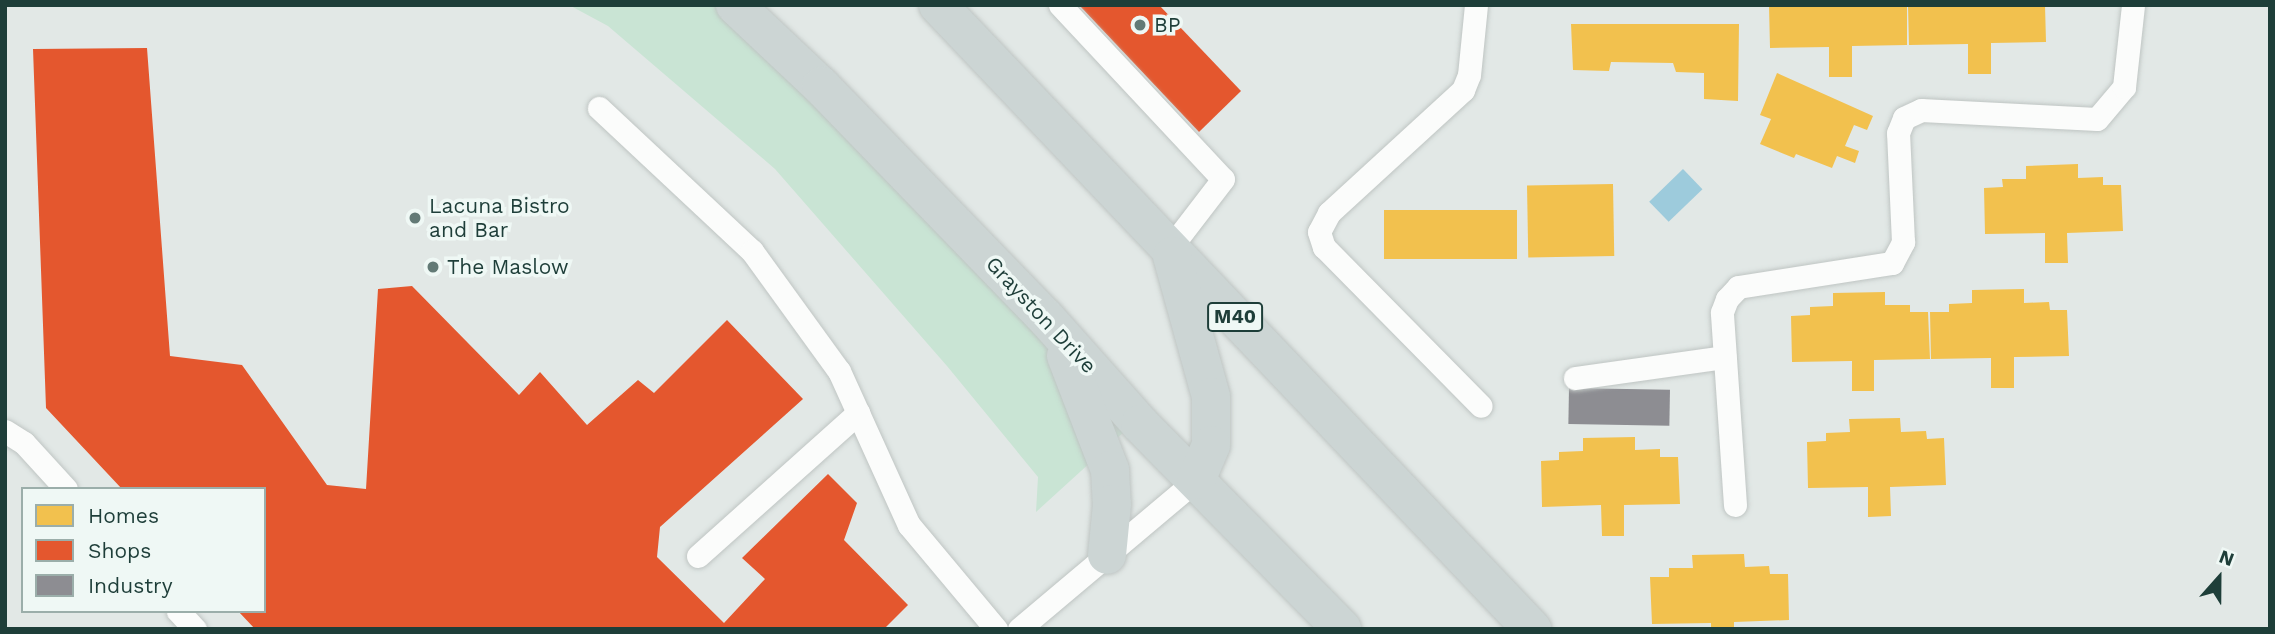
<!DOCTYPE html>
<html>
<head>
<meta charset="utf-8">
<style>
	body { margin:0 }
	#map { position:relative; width:2275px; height:634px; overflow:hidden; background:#e2e8e6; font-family:"Work Sans",sans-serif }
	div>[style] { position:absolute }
	.green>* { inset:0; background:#c9e4d4 }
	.water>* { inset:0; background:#9dcbdc; transform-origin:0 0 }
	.homes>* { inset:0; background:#f2c14e; transform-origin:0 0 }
	.shops>* { inset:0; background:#e4572e }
	.industry>* { inset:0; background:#8d8d92; transform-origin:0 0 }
	.roads { filter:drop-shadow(0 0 2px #bfc5c3) drop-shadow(0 0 2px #bfc5c3) }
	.service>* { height:23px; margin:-11.5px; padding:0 11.5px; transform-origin:11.5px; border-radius:11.5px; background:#fbfcfb }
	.primary>* { height:38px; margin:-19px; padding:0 19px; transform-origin:19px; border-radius:19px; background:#ccd5d4 }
	.dots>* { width:19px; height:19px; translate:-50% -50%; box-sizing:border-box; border:4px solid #eff8f5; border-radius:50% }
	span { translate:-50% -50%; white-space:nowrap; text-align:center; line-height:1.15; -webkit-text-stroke:7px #eff8f5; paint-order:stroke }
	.shield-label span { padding:2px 5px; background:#eff8f5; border:2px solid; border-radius:5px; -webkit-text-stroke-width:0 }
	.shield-label { font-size:19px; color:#1e3e39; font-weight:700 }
	.poi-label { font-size:21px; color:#1e3e39 }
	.left { translate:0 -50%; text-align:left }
	.street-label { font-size:21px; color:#1e3e39 }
	.frame { position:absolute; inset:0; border:7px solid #1e3e39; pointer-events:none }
	.legend { position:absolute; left:21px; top:487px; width:245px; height:126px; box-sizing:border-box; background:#eff8f5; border:2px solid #9baeaa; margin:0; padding:9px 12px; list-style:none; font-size:21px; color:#1e3e39 }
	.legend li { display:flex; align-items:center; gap:14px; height:35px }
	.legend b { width:35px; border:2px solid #9baeaa }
	.north { position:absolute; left:2184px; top:543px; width:70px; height:70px; -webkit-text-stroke:5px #eff8f5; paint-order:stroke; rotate:21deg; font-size:19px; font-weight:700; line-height:28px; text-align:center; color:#1e3e39 }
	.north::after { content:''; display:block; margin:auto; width:24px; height:32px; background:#1e3e39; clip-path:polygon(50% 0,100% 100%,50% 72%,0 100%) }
</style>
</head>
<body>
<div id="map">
	<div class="green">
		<div style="clip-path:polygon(569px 5px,732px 5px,1148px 410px,1036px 512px,1038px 477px,947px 366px,775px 169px,608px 26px)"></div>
	</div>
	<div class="water">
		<div style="left:1683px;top:169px;width:28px;height:47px;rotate:46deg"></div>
	</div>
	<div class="homes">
		<div style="clip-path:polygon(1769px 5px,1907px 5px,1907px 45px,1852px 46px,1852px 77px,1829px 77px,1829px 47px,1770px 48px)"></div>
		<div style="clip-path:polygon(1908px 5px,2045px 5px,2046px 42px,1991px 43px,1991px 74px,1968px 74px,1968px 44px,1909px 45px)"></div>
		<div style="clip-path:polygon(1571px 24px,1739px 24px,1738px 101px,1704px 99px,1704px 73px,1676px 72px,1673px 63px,1611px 62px,1609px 71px,1573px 70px)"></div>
		<div style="clip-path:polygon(1777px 73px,1873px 116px,1867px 130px,1854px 125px,1845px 146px,1859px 151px,1855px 163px,1837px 156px,1832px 168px,1796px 154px,1794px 158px,1760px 144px,1771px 119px,1760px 115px)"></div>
		<div style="clip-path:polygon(2078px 164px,2078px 178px,2103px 177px,2103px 185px,2121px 185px,2123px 231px,2067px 233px,2068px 263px,2045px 263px,2045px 233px,1985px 234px,1984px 188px,2003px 187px,2002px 179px,2026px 179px,2026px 166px)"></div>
		<div style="left:1613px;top:184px;width:72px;height:86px;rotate:89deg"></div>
		<div style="left:1517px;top:210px;width:49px;height:133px;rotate:90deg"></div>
		<div style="clip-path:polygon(2024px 289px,2024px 303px,2049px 302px,2050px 310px,2067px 310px,2069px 356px,2014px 357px,2014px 388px,1991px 388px,1991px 358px,1931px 359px,1930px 312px,1949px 312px,1949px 304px,1972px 303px,1972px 290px)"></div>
		<div style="clip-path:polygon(1885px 292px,1885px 305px,1910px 305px,1910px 312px,1928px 312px,1930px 359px,1874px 360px,1874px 391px,1852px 391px,1852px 361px,1792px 362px,1791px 316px,1810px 315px,1810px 307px,1833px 306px,1833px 293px)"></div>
		<div style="clip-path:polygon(1900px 418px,1901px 432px,1926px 431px,1927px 439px,1944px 438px,1946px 485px,1890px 487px,1891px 516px,1868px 517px,1868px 487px,1808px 488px,1807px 442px,1826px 441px,1826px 433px,1850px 432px,1849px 419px)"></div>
		<div style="clip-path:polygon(1635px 437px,1635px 450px,1660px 449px,1660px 457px,1678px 457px,1680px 504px,1624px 505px,1624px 536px,1602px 536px,1601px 505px,1542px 507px,1541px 461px,1559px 460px,1559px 452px,1583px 451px,1583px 438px)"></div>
		<div style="clip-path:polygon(1744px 554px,1745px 567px,1769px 566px,1770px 574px,1788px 574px,1789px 620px,1734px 622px,1734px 629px,1711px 629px,1711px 623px,1652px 624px,1650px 577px,1669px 577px,1669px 568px,1693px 568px,1692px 555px)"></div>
	</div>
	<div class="shops">
		<div style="clip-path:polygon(1079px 5px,1159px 5px,1241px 91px,1199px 132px)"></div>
		<div style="clip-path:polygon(147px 48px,170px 356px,242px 365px,327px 485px,366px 489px,378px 289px,412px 286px,519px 395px,540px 372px,587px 425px,638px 380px,654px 393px,727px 320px,803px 399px,660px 527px,657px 557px,724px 623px,765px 579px,742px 558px,828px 474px,857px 503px,844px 540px,908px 605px,884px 629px,255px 629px,238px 611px,264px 611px,264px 489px,122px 489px,46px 408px,33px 49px)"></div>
	</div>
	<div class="industry">
		<div style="left:1569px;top:388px;width:101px;height:36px;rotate:1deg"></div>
	</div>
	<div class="roads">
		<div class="service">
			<div style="left:1060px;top:5px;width:238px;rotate:46.9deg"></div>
			<div style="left:1223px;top:179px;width:87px;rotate:127.5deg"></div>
			<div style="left:1476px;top:5px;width:70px;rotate:95.7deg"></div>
			<div style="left:1469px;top:75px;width:16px;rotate:112deg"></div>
			<div style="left:1463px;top:90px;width:182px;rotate:137.5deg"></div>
			<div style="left:1329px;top:213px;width:21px;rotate:118deg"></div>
			<div style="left:1319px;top:232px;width:16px;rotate:72deg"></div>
			<div style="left:1324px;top:247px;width:223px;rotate:45.4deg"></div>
			<div style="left:599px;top:108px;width:209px;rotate:43.1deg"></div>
			<div style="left:752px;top:251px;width:148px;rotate:54.1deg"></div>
			<div style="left:839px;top:371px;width:169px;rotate:65.6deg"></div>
			<div style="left:909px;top:525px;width:136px;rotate:50.1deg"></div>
			<div style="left:1575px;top:378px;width:151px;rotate:-8deg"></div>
			<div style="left:5px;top:431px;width:22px;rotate:32deg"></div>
			<div style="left:24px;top:443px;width:62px;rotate:47.6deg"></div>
			<div style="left:1735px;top:505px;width:193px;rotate:-93.9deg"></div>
			<div style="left:1722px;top:312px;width:14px;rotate:-69deg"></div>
			<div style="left:1727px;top:299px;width:16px;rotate:-47deg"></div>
			<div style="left:1738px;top:287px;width:156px;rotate:-8.9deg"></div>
			<div style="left:1892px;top:263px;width:24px;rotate:-62deg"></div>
			<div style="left:1903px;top:242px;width:109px;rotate:-92.6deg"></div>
			<div style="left:1898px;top:133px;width:16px;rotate:-68deg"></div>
			<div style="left:1904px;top:118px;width:19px;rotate:-25deg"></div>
			<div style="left:1921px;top:110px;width:176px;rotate:2.9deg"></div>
			<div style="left:2097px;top:119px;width:42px;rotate:-49.8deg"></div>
			<div style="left:2124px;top:87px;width:82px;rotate:-83.7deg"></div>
			<div style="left:698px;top:556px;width:215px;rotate:-41.8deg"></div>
			<div style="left:178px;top:611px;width:25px;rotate:47deg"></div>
			<div style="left:1019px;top:629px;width:231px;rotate:-40.1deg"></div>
		</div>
		<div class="primary">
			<div style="left:735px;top:5px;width:118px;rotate:43.3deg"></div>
			<div style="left:821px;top:86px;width:323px;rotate:45.9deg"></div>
			<div style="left:1046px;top:318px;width:142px;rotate:48.4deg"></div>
			<div style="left:1140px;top:424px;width:288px;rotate:45.4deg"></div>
			<div style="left:938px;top:5px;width:862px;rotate:46.41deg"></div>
			<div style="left:1172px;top:256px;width:146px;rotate:74.5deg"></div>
			<div style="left:1211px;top:397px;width:48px;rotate:90deg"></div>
			<div style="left:1211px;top:445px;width:38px;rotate:113deg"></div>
			<div style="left:1066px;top:356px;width:122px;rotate:68.9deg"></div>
			<div style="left:1110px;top:470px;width:34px;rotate:87deg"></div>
			<div style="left:1112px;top:504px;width:51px;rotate:95.6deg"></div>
		</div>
	</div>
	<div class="dots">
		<div style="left:1140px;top:25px;background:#637a76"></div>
		<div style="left:415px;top:218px;background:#637a76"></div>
		<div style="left:433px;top:267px;background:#637a76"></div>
	</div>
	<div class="shield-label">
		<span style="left:1235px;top:317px">M40</span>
	</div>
	<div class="poi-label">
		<span class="left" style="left:1154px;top:25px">BP</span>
		<span class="left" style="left:429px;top:218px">Lacuna Bistro<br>and Bar</span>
		<span class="left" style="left:447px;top:267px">The Maslow</span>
	</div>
	<div class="street-label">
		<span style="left:1041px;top:315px;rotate:47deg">Grayston Drive</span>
	</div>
	<div class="frame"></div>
	<ul class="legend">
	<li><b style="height:19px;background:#f2c14e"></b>Homes</li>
	<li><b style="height:19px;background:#e4572e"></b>Shops</li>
	<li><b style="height:19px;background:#8d8d92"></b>Industry</li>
	</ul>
	<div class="north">N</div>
</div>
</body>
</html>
